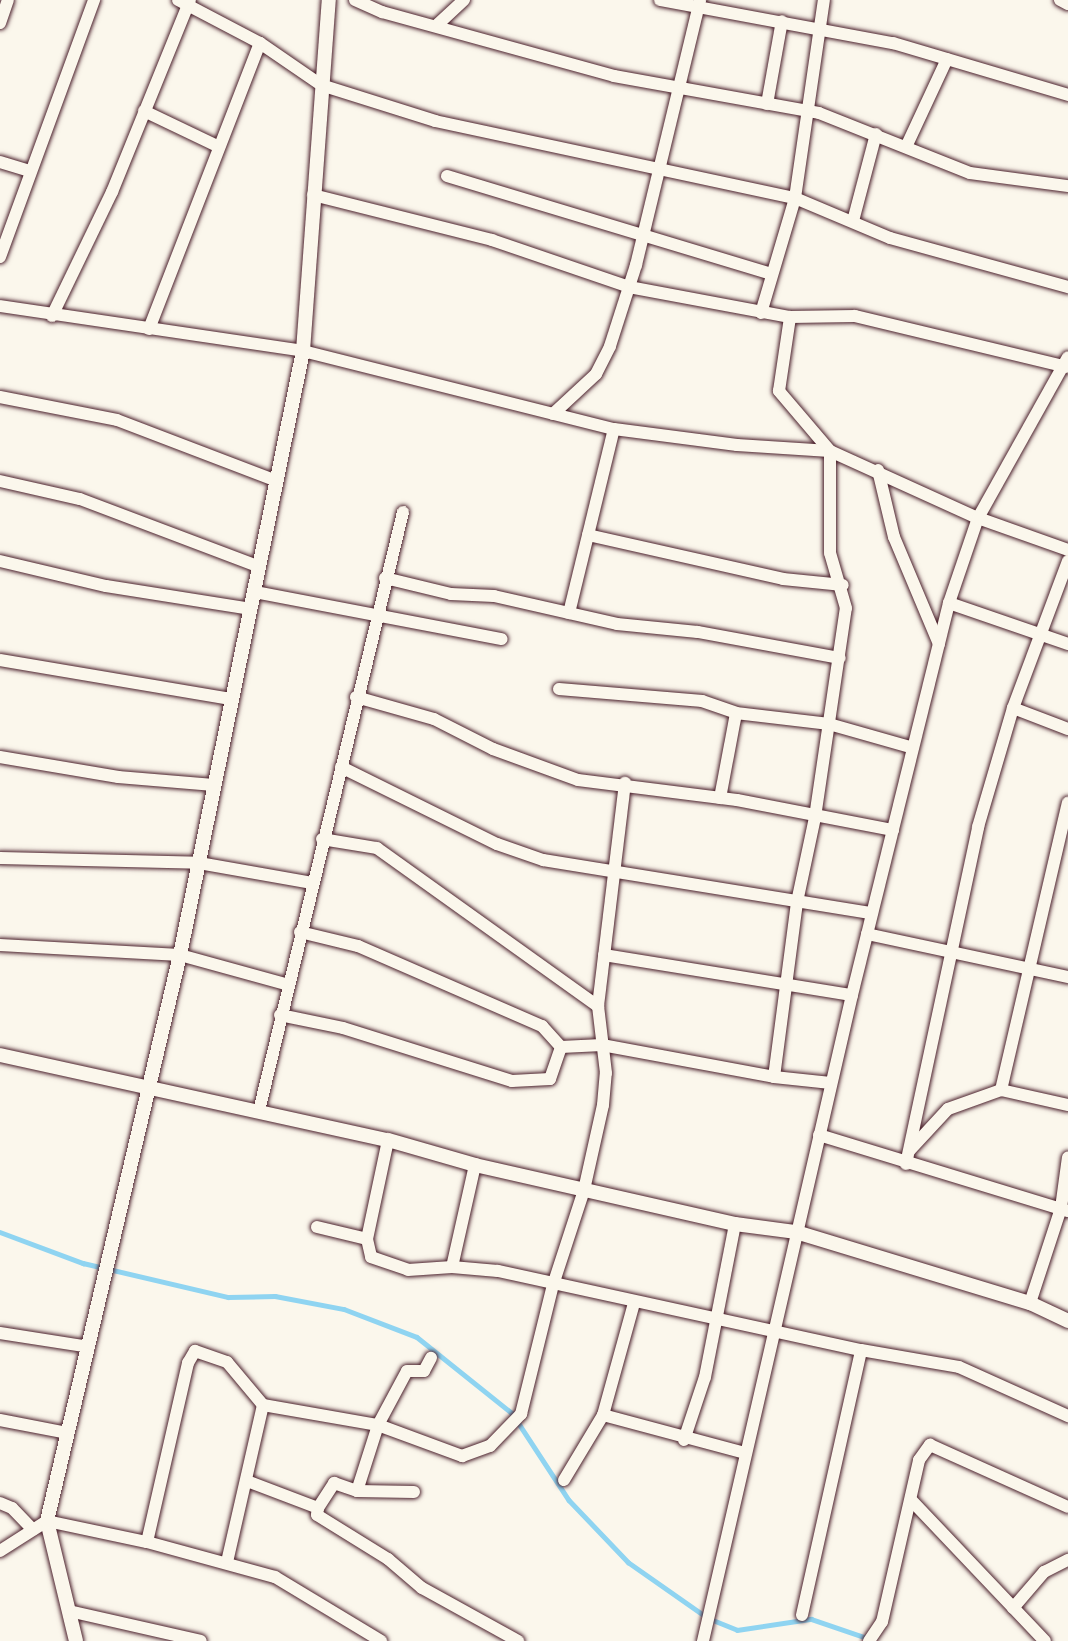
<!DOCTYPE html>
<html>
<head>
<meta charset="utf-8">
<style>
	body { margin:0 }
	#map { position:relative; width:1068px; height:1641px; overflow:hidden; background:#fbf7ec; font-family:Mynerve,sans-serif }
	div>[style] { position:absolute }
	.stream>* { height:4.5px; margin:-2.25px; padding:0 2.25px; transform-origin:2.25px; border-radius:2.25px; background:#8fd4f1 }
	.roads { filter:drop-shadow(0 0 2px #4a1f2b) drop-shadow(0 0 2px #4a1f2b) }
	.minor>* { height:12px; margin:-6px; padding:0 6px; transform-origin:6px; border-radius:6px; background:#fbf7ec }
	.tertiary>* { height:14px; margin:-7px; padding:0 7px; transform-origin:7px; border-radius:7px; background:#fbf7ec }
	span { translate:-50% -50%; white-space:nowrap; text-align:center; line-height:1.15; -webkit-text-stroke:5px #fbf7ec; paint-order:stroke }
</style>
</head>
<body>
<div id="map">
	<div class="stream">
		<div style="left:0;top:1232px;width:89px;rotate:20.5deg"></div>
		<div style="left:83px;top:1263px;width:149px;rotate:13.2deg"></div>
		<div style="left:228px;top:1297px;width:47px;rotate:-1.2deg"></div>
		<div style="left:275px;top:1296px;width:70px;rotate:10.7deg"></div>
		<div style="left:344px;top:1309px;width:78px;rotate:21deg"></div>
		<div style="left:417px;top:1337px;width:122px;rotate:38.7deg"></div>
		<div style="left:512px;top:1413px;width:104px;rotate:56.8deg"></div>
		<div style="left:569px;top:1500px;width:86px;rotate:46.4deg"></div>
		<div style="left:628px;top:1562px;width:98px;rotate:35deg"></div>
		<div style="left:708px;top:1618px;width:31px;rotate:22deg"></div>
		<div style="left:737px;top:1630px;width:75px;rotate:-8.5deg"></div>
		<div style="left:811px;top:1619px;width:62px;rotate:18.7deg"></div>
	</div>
	<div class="roads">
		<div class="minor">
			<div style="left:178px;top:0;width:93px;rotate:27.7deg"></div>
			<div style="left:260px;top:43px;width:74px;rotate:34.5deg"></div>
			<div style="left:321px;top:85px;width:120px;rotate:17.5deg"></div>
			<div style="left:435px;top:121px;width:368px;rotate:12.1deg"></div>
			<div style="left:795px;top:198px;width:103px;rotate:22.8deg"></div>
			<div style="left:890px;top:238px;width:185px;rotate:15.4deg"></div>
			<div style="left:355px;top:0;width:30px;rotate:24deg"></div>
			<div style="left:382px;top:12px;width:241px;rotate:15.4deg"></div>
			<div style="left:614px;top:76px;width:208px;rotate:10.2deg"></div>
			<div style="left:819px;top:113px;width:162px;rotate:21.7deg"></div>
			<div style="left:970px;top:173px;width:99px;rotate:7.6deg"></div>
			<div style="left:660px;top:0;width:237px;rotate:10.5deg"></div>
			<div style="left:893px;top:43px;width:183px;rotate:16.5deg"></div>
			<div style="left:1060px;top:0;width:9px;rotate:27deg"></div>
			<div style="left:0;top:23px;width:24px;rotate:-71deg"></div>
			<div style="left:437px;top:25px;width:37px;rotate:-43deg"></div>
			<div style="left:767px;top:104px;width:84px;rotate:-79.8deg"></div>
			<div style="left:144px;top:111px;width:83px;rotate:25.6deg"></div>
			<div style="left:906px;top:147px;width:97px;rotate:-65deg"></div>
			<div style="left:0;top:162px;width:31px;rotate:17deg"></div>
			<div style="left:447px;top:176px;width:339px;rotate:16.8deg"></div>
			<div style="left:313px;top:195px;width:185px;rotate:14.1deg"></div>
			<div style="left:492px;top:240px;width:145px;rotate:18.9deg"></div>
			<div style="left:629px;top:287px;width:164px;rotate:10.6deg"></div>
			<div style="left:790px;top:317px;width:65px;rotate:-0.9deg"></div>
			<div style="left:855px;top:316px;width:218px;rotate:13.5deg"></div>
			<div style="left:853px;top:221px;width:90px;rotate:-75.2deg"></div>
			<div style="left:0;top:257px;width:274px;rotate:-69.9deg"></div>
			<div style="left:0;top:306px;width:306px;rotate:8.4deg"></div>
			<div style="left:303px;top:351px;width:321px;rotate:14.1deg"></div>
			<div style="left:614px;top:429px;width:124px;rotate:7.4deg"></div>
			<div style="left:737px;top:445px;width:93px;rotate:3.7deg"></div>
			<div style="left:830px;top:451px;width:162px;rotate:24.4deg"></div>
			<div style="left:978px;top:518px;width:96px;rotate:19.6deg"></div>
			<div style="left:761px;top:313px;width:120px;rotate:-73.5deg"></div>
			<div style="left:795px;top:198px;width:200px;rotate:-81.7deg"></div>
			<div style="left:52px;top:316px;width:138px;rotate:-64.2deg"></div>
			<div style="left:112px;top:192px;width:207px;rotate:-67.9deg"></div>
			<div style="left:149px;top:329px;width:307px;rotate:-68.8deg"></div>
			<div style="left:0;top:397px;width:119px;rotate:11.1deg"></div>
			<div style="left:117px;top:420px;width:171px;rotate:20.9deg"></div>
			<div style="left:553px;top:414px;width:59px;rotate:-42.9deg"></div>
			<div style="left:596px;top:374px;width:31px;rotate:-63deg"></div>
			<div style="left:610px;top:346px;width:85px;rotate:-72.2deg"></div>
			<div style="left:636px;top:265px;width:273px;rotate:-76.4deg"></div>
			<div style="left:878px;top:470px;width:69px;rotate:76.6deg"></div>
			<div style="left:894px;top:537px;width:116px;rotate:67.2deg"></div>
			<div style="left:0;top:481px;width:82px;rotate:12.7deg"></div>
			<div style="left:80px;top:499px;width:192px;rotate:20.7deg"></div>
			<div style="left:588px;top:535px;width:200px;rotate:12.7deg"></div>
			<div style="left:783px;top:579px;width:60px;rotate:5.7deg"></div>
			<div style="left:0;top:561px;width:109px;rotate:13.3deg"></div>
			<div style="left:106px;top:586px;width:147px;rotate:9deg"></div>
			<div style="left:385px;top:578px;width:68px;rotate:13.6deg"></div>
			<div style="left:451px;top:594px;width:43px;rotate:2.7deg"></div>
			<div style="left:494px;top:596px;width:126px;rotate:12.8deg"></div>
			<div style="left:617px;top:624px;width:81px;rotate:5.6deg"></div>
			<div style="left:698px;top:632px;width:144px;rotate:10.4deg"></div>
			<div style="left:255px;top:592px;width:251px;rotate:10.8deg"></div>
			<div style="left:949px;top:603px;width:126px;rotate:19deg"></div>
			<div style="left:569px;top:613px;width:189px;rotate:-76.3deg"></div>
			<div style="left:0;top:660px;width:234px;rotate:9.6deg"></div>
			<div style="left:559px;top:689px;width:144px;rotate:4.8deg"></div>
			<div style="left:702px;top:701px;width:36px;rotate:19deg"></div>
			<div style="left:736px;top:713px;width:94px;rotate:6.7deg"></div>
			<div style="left:829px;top:724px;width:87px;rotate:15.9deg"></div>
			<div style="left:356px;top:697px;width:81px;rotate:15.8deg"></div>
			<div style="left:434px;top:719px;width:66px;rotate:27deg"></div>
			<div style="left:493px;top:749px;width:90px;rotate:20deg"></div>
			<div style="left:578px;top:780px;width:160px;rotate:7.2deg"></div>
			<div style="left:737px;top:800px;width:159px;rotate:10.9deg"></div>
			<div style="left:1013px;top:708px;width:59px;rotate:20.9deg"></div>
			<div style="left:0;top:757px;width:120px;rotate:9.6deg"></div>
			<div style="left:118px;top:777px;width:96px;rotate:4.8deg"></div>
			<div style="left:341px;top:767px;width:174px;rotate:26.3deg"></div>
			<div style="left:497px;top:844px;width:49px;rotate:19.2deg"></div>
			<div style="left:543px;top:860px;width:333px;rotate:9.2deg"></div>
			<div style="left:720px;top:798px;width:86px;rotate:-79.3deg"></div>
			<div style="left:322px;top:839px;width:56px;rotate:9.3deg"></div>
			<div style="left:377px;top:848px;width:272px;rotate:35.6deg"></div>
			<div style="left:0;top:858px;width:199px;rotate:1.4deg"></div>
			<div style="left:199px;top:863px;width:115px;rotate:10deg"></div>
			<div style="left:300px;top:932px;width:60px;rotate:13.6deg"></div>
			<div style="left:358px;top:946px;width:201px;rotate:23.5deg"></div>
			<div style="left:542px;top:1026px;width:28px;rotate:48deg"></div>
			<div style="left:867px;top:934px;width:206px;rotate:12.1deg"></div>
			<div style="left:0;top:945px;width:180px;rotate:3.2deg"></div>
			<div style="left:180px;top:955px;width:113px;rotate:15.4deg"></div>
			<div style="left:604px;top:955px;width:251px;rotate:9.2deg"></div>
			<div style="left:280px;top:1015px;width:64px;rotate:11.7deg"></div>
			<div style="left:343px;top:1028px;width:177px;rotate:17.4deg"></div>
			<div style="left:512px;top:1081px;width:38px;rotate:-3deg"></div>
			<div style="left:550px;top:1079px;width:34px;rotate:-71deg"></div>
			<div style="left:561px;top:1047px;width:41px;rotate:-2.8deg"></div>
			<div style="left:602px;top:1045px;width:175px;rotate:10.5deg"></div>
			<div style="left:774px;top:1077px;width:57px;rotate:6deg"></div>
			<div style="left:774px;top:1077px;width:177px;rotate:-82.5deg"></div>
			<div style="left:797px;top:902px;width:87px;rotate:-78deg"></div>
			<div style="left:815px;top:817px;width:211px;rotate:-81.6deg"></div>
			<div style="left:846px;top:608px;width:57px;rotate:-106.2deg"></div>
			<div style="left:830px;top:553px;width:102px;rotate:-90deg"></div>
			<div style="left:830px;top:451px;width:79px;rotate:-130.4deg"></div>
			<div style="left:779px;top:391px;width:75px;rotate:-81.5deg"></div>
			<div style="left:1001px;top:1090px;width:295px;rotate:-76.9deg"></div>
			<div style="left:259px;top:1111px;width:616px;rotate:-76.48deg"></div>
			<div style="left:819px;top:1135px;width:260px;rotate:17deg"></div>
			<div style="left:910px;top:1150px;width:56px;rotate:-47.2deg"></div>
			<div style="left:948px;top:1109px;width:56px;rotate:-19.7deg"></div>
			<div style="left:1001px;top:1090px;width:69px;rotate:12.6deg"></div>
			<div style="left:906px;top:1164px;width:345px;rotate:-77.9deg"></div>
			<div style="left:978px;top:827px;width:124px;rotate:-73.6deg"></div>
			<div style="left:1013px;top:708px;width:157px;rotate:-69.5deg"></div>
			<div style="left:317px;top:1227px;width:51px;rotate:13.5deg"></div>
			<div style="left:367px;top:1239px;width:18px;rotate:77deg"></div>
			<div style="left:371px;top:1257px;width:39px;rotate:19deg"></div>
			<div style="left:408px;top:1270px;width:44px;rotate:-3.9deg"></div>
			<div style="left:452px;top:1267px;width:46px;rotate:5deg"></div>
			<div style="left:498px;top:1271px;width:371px;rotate:12.3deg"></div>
			<div style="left:861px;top:1350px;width:99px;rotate:9.8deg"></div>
			<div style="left:959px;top:1367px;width:120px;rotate:24.2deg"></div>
			<div style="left:367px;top:1239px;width:101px;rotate:-78deg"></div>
			<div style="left:452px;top:1267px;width:105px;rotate:-77.3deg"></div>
			<div style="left:1030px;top:1303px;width:100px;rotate:-71.9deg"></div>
			<div style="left:1061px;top:1208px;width:51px;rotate:-82.2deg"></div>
			<div style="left:0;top:1333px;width:90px;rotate:8.9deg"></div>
			<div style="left:603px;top:1415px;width:147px;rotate:15deg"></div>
			<div style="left:0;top:1420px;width:68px;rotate:11deg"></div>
			<div style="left:684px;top:1440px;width:66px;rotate:-71.6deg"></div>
			<div style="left:705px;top:1377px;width:156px;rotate:-78.9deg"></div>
			<div style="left:564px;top:1480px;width:76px;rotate:-59deg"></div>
			<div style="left:603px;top:1415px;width:116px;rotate:-74.5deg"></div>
			<div style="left:247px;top:1481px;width:76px;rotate:20.8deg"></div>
			<div style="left:318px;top:1508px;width:7px;rotate:98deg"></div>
			<div style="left:317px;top:1515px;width:84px;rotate:31.8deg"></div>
			<div style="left:388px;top:1559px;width:45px;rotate:40.5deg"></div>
			<div style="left:422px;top:1588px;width:110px;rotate:28.9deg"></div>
			<div style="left:357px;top:1491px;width:69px;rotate:-72.3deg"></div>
			<div style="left:378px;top:1425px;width:61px;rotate:-61.8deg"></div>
			<div style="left:407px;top:1371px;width:17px"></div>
			<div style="left:424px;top:1371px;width:15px;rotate:-62deg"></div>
			<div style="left:912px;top:1501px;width:193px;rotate:46.5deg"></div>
			<div style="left:0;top:1503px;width:13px;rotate:23deg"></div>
			<div style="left:12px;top:1508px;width:30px;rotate:46deg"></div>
			<div style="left:318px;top:1508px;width:30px;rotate:-57deg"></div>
			<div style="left:334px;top:1483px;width:24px;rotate:19deg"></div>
			<div style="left:357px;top:1491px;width:57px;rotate:1deg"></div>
			<div style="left:147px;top:1542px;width:184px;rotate:-77.1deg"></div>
			<div style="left:188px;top:1363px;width:14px;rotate:-60deg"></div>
			<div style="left:195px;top:1351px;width:34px;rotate:19deg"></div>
			<div style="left:227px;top:1362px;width:56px;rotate:50.1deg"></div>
			<div style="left:263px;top:1405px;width:117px;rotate:9.9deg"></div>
			<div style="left:378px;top:1425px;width:90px;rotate:20.3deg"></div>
			<div style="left:462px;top:1456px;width:30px;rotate:-20deg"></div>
			<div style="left:490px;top:1446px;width:45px;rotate:-45.9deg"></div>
			<div style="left:521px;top:1414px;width:133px;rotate:-76.1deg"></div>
			<div style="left:553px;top:1285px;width:100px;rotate:-71.9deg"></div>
			<div style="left:584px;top:1190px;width:87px;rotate:-77.4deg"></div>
			<div style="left:603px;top:1105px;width:32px;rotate:-85deg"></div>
			<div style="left:606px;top:1073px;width:67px;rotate:-96.8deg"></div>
			<div style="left:598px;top:1006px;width:225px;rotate:-83.1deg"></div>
			<div style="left:0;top:1551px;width:56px;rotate:-32.6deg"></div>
			<div style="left:47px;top:1521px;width:102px;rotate:11.9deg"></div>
			<div style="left:147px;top:1542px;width:133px;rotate:15.3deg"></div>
			<div style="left:275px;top:1577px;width:124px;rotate:31.1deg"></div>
			<div style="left:227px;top:1562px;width:161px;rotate:-77.1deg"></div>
			<div style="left:1013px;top:1608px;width:48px;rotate:-49.3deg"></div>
			<div style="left:1044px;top:1572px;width:27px;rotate:-27deg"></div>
			<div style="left:69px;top:1611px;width:135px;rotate:12.8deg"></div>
			<div style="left:802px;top:1615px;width:271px;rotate:-77.4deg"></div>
			<div style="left:703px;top:1641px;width:663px;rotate:-77.01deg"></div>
			<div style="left:852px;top:995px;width:404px;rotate:-76.1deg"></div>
			<div style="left:949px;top:603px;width:90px;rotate:-71.2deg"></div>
			<div style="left:978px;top:518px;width:184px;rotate:-60.8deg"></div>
			<div style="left:869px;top:1641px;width:23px;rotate:-56deg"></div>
			<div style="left:882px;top:1622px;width:166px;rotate:-77.1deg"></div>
			<div style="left:919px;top:1460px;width:19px;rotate:-54deg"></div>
			<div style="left:930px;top:1445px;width:151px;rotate:24.2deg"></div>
		</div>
		<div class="tertiary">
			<div style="left:0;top:1055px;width:397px;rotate:12.4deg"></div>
			<div style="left:388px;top:1140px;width:91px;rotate:16deg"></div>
			<div style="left:475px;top:1165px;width:267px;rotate:12.8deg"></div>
			<div style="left:735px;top:1224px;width:62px;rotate:7.5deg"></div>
			<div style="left:796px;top:1232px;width:245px;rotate:16.9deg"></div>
			<div style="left:1030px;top:1303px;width:42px;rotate:25.3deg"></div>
			<div style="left:76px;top:1641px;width:123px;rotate:-103.6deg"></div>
			<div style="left:47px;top:1521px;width:581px;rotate:-76.78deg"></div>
			<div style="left:180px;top:955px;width:616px;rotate:-78.49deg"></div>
			<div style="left:303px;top:351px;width:352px;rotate:-85.8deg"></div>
		</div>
	</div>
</div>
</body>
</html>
